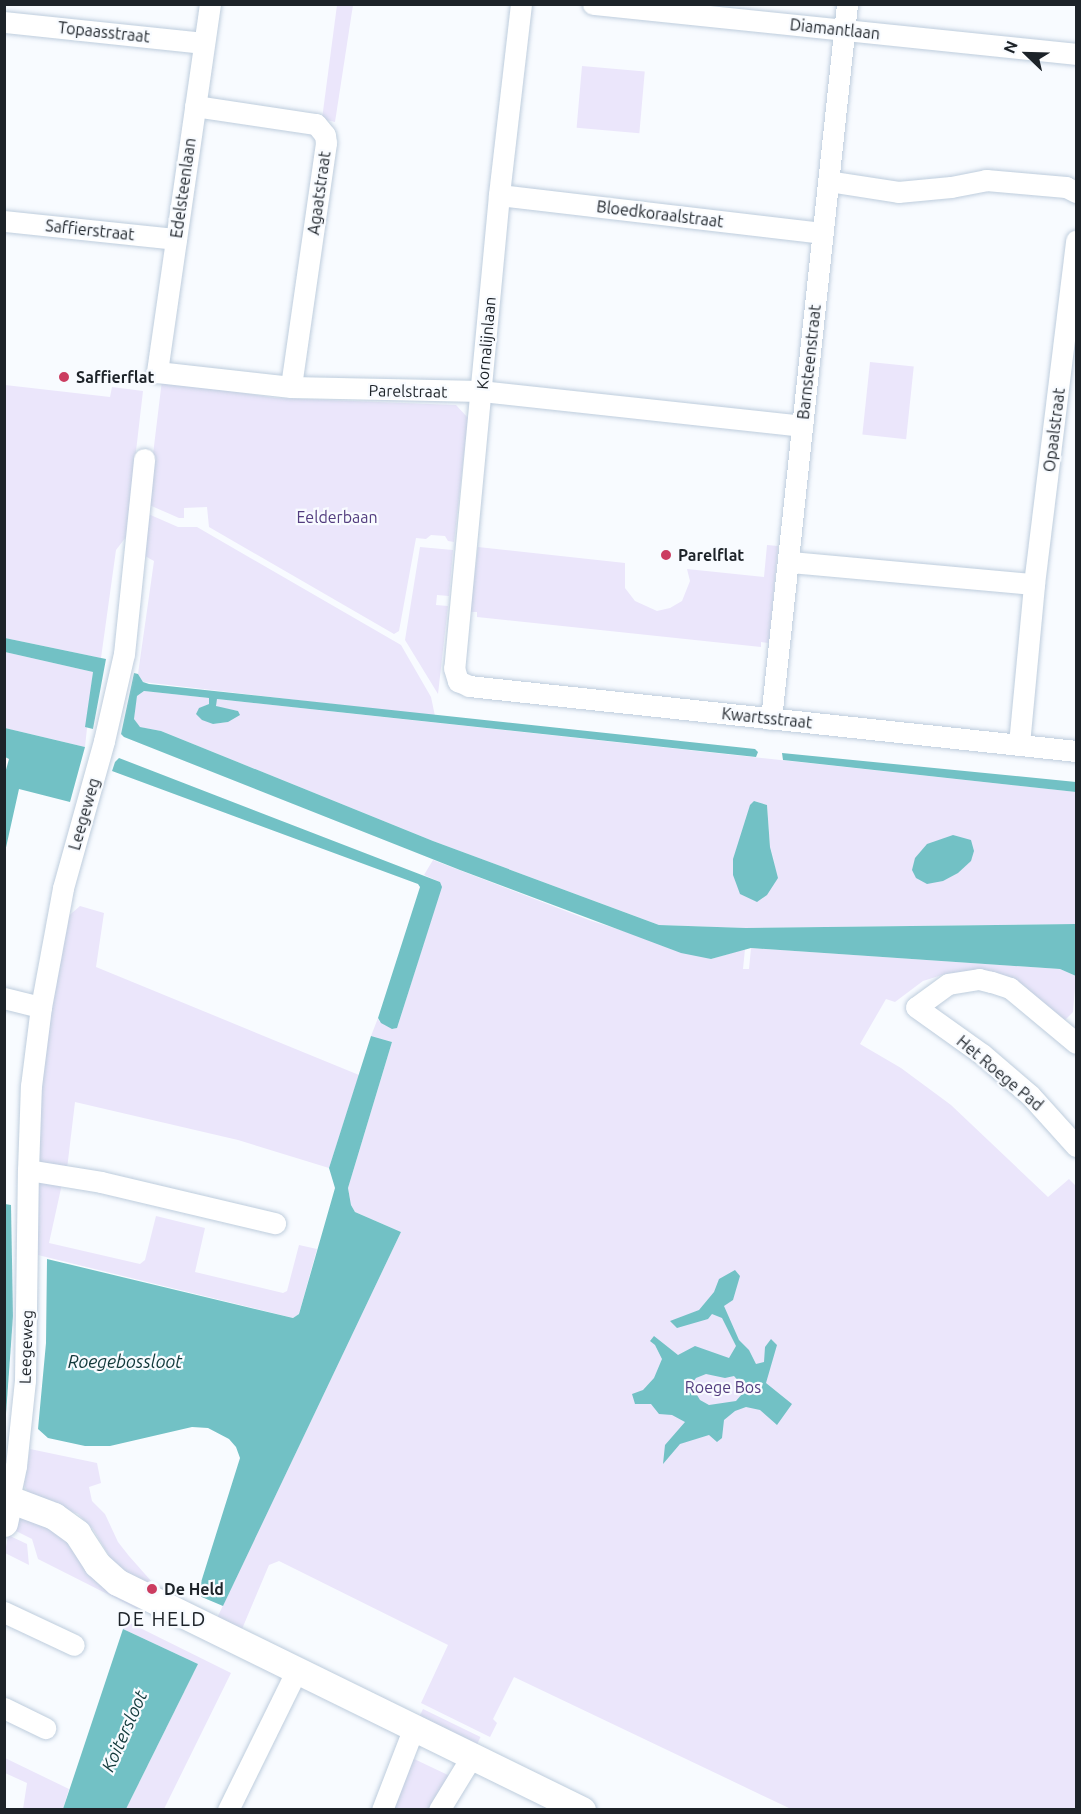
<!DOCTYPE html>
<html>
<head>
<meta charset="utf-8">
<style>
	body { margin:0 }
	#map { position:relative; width:1081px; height:1814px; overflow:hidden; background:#f8fbff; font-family:Ubuntu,sans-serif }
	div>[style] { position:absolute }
	.green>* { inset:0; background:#ebe6fb; transform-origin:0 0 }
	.water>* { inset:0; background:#72c1c5 }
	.roads { filter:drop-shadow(0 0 2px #becddd) drop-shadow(0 0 2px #becddd) }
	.minor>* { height:21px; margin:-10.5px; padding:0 10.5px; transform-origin:10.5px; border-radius:10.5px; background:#fff }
	.major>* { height:27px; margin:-13.5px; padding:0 13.5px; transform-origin:13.5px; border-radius:13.5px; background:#fff }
	.dots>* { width:16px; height:16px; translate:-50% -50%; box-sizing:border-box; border:3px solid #f8fbff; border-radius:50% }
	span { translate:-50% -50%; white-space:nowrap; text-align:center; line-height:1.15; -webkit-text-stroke:4.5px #f8fbff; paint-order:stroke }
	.street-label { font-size:16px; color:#1d2329 }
	.poi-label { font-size:16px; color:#1d2329; font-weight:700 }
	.left { translate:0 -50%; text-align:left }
	.park-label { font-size:16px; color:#533d7f }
	.water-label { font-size:18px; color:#11383a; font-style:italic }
	.quarter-label { font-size:20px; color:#1d2329; letter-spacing:1.5px }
	.frame { position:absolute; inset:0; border:6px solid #1d2329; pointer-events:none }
	.north { position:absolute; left:997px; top:24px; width:60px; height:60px; -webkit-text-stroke:4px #f8fbff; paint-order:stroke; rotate:293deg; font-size:16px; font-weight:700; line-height:24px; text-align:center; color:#1d2329 }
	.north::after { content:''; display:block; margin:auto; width:21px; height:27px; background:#1d2329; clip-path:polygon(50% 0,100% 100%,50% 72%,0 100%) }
</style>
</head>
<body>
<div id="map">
	<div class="green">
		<div style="clip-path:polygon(337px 5px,353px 5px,335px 122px,322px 119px)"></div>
		<div style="left:582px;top:66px;width:63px;height:62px;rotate:5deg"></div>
		<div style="left:870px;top:362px;width:44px;height:73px;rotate:6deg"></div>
		<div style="clip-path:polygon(162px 380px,275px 398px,456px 405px,468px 418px,454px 542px,448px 541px,445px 536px,431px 535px,426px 539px,416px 538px,399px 631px,394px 634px,209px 527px,207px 507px,184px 508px,184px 518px,179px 518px,147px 504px)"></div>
		<div style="clip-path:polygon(5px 385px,110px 397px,112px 387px,143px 391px,126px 537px,116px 550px,101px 658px,5px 638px)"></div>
		<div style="clip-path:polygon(146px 513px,178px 527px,197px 527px,401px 645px,431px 697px,435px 716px,143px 682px,138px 674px,154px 561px,143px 555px)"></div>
		<div style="clip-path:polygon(767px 545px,778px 546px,769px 643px,761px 642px,761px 647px,477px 617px,477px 612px,470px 612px,478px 547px,625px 563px,625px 588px,635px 601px,657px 611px,670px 608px,682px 601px,690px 581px,687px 569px,764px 577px)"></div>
		<div style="clip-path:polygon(420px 547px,453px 550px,449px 596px,437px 595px,436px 605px,448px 606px,438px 694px,405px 640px)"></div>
		<div style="clip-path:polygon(5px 652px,93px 672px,85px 747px,5px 728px)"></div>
		<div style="clip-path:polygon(evenodd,144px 691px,209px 698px,209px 704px,199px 709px,213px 724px,228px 722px,238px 711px,217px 707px,215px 703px,217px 699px,1076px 792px,1076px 924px,746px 928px,659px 925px,433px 841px,161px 731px,139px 727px,134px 719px,135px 706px,137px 696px,144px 691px,754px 801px,767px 805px,770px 847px,775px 863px,754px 801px)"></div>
		<div style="clip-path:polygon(433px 860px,589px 920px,711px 959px,745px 949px,743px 969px,749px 969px,751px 948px,1060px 969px,1076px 976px,1073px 1012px,1064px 1021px,967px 972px,945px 974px,923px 981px,895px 1002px,886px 999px,860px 1044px,901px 1068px,951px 1105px,1048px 1197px,1069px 1179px,1076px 1186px,1076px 1809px,791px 1809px,514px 1677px,493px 1719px,497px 1723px,490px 1737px,421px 1703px,448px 1645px,279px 1561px,269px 1565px,242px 1629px,217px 1618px,401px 1232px,355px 1212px,351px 1205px,348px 1188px,392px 1042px,371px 1036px,378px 1018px,379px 1021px,394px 1029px,398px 1025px,430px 923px,440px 882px,424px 875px)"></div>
		<div style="clip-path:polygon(80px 906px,104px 913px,96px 967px,359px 1075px,329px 1168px,238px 1140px,75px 1102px,67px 1169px,36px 1161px,49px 1007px,65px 919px)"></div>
		<div style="clip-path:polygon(43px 1181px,62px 1184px,49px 1243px,140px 1264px,145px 1260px,156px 1216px,205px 1228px,195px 1272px,283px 1293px,287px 1291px,299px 1245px,317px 1249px,299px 1314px,293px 1318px,38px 1255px,35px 1190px)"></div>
		<div style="clip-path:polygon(30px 1449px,97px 1463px,101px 1483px,89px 1487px,92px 1501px,105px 1514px,118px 1542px,129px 1556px,152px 1582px,166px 1592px,125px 1573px,111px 1559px,93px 1529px,78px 1514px,28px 1493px,24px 1485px)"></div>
		<div style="clip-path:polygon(20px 1517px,44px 1520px,140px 1603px,137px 1609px,38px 1559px,32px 1539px,10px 1528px)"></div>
		<div style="clip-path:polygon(8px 1535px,27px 1544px,29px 1565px,5px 1553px)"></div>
		<div style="clip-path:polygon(126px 1621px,231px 1673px,164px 1809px,126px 1809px,198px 1664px,123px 1629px)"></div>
		<div style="left:423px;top:1709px;width:64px;height:13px;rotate:26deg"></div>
		<div style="clip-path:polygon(410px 1757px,450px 1776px,431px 1809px,388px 1810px)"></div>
		<div style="clip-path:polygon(5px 1758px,69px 1789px,63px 1809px,23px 1809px,27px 1783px,5px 1773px)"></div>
	</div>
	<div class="water">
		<div style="clip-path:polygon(5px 638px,106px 659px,93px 729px,85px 727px,93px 672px,5px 652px)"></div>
		<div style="clip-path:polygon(134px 673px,138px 674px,143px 682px,149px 684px,755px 749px,758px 752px,756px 757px,217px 699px,216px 706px,238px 711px,240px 715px,228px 722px,213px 724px,202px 720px,196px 714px,199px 708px,209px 704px,209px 698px,144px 691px,137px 696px,134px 719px,140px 727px,161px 731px,433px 841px,659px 925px,746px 928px,1076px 924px,1076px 976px,1060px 969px,751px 948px,711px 959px,681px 953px,460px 870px,124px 737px,121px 734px)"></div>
		<div style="clip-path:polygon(5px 728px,85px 747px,70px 802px,19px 789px,5px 852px,4px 777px,9px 759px,5px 757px)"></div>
		<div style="clip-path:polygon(782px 753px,1076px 782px,1076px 792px,783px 760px)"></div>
		<div style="clip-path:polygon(119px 758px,440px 882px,442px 887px,397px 1028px,392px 1029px,381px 1023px,378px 1018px,420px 887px,418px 884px,112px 771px,115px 762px)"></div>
		<div style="clip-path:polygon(754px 801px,767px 805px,770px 847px,778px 878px,767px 895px,757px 902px,740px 894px,733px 875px,733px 859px,750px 805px)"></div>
		<div style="clip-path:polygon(953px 835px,971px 840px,974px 851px,971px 861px,958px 873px,943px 881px,927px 884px,916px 878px,912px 870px,915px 858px,927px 844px)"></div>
		<div style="clip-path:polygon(371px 1036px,392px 1042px,348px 1188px,351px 1205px,355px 1212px,401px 1232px,223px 1606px,197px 1595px,240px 1458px,236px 1447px,229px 1439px,208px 1428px,192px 1427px,110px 1446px,85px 1446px,48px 1438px,38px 1429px,46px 1343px,47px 1259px,293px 1318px,299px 1314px,335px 1188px,329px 1168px)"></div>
		<div style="clip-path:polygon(5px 1204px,11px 1205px,13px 1316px,5px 1428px)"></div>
		<div style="clip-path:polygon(evenodd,735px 1270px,740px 1276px,733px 1300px,724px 1306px,739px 1340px,749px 1350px,756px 1364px,764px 1362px,765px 1347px,771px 1339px,777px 1345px,766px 1383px,792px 1404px,777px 1425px,760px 1410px,746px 1407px,735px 1411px,724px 1420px,722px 1438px,717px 1442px,709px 1435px,680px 1444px,663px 1464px,665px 1445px,685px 1422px,672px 1415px,659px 1414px,651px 1404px,635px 1404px,632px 1394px,643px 1390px,654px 1378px,662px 1359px,655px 1345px,650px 1341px,654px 1336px,678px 1355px,695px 1346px,729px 1358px,736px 1346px,722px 1318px,712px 1314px,708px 1319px,677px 1328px,670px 1321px,699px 1310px,714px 1292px,719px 1279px,735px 1270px,706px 1374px,725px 1378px,734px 1376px,741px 1384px,742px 1394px,736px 1401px,709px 1405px,700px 1400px,691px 1385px,696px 1378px,706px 1374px)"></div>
		<div style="clip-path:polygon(123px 1629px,198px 1664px,126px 1809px,63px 1809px)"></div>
	</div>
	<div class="roads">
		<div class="minor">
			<div style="left:210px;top:4px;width:372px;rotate:98.2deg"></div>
			<div style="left:157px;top:372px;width:135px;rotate:6.4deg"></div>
			<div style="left:291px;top:387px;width:190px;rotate:1.2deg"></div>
			<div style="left:481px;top:391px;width:323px;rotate:6.2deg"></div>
			<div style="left:521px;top:4px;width:192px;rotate:96.6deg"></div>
			<div style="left:499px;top:195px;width:475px;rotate:95.4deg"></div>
			<div style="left:454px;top:668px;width:14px;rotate:73deg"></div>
			<div style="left:458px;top:681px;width:12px;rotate:24deg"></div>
			<div style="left:469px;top:686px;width:610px;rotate:6.11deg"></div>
			<div style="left:593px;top:4px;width:486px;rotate:5.9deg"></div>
			<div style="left:4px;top:22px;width:200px;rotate:6deg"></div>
			<div style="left:195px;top:106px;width:122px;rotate:8.5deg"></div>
			<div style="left:316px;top:124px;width:14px;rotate:51deg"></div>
			<div style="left:325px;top:135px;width:8px;rotate:83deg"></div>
			<div style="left:326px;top:143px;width:246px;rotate:98.2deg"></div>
			<div style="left:828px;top:181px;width:71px;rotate:8.9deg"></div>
			<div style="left:898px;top:192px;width:53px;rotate:-5.4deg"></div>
			<div style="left:951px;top:187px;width:36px;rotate:-11deg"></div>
			<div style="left:986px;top:180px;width:80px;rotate:5deg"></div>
			<div style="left:1066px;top:187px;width:11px;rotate:27deg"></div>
			<div style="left:499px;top:195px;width:325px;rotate:6.7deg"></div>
			<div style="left:4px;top:221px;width:173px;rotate:6deg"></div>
			<div style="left:790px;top:562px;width:245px;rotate:5.2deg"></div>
			<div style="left:771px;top:719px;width:719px;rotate:-83.93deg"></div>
			<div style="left:1019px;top:744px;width:161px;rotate:-84.6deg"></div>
			<div style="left:1034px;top:584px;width:346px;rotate:-83deg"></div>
			<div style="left:4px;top:998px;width:38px;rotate:14deg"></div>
			<div style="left:1076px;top:1043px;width:86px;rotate:-140.2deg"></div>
			<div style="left:1010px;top:988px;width:20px;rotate:-162deg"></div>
			<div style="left:991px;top:982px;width:12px;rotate:-166deg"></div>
			<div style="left:979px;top:979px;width:31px;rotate:171deg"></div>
			<div style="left:948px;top:984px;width:39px;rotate:144deg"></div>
			<div style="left:916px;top:1007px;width:81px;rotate:35.5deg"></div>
			<div style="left:982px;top:1054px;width:63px;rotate:40.5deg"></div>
			<div style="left:1030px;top:1095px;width:69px;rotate:48deg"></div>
			<div style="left:28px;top:1170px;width:74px;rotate:9.3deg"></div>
			<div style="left:101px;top:1182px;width:179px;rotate:13.3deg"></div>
			<div style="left:4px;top:1497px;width:5px;rotate:22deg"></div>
			<div style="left:9px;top:1499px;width:34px;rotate:-78deg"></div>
			<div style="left:16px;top:1466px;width:86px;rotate:-84deg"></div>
			<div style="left:25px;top:1380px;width:210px;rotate:-89.2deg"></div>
			<div style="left:28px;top:1170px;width:84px;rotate:-88deg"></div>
			<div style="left:31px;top:1086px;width:80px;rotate:-82.8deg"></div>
			<div style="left:41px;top:1007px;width:121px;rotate:-79.5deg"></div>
			<div style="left:63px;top:888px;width:153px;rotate:-74.4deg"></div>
			<div style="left:104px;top:741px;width:89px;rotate:-77.1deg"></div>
			<div style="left:124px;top:654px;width:196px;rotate:-84.1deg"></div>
			<div style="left:4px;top:1612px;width:77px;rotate:25.2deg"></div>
			<div style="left:4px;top:1708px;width:46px;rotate:26deg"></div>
			<div style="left:228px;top:1810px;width:156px;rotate:-63.8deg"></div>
			<div style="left:382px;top:1810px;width:89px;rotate:-68.9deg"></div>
			<div style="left:439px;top:1810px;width:63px;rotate:-58.6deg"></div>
		</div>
		<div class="major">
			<div style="left:4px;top:1523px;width:25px;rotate:-78deg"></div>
			<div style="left:9px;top:1499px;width:48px;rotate:20.7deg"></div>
			<div style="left:54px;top:1516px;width:29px;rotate:36deg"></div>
			<div style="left:77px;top:1533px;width:37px;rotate:57deg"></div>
			<div style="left:97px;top:1564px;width:27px;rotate:42deg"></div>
			<div style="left:117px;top:1582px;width:518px;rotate:26.12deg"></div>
		</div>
	</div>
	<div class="dots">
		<div style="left:64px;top:377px;background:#cb3c60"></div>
		<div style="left:666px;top:555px;background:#cb3c60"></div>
		<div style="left:152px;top:1589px;background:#cb3c60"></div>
	</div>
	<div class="street-label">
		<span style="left:835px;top:29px;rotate:6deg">Diamantlaan</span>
		<span style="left:104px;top:32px;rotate:6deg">Topaasstraat</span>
		<span style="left:183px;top:188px;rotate:-82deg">Edelsteenlaan</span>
		<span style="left:319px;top:193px;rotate:-82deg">Agaatstraat</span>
		<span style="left:660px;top:214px;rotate:7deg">Bloedkoraalstraat</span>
		<span style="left:90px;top:230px;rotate:6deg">Saffierstraat</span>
		<span style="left:486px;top:343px;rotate:-85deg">Kornalijnlaan</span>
		<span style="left:809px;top:362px;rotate:-84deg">Barnsteenstraat</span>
		<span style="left:408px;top:391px;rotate:1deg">Parelstraat</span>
		<span style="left:1054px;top:430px;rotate:-83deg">Opaalstraat</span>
		<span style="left:767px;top:718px;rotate:6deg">Kwartsstraat</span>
		<span style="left:84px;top:814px;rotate:-74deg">Leegeweg</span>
		<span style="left:1000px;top:1073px;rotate:40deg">Het Roege Pad</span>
		<span style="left:26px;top:1347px;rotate:-88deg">Leegeweg</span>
	</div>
	<div class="poi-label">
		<span class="left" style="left:76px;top:377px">Saffierflat</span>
		<span class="left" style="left:678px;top:555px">Parelflat</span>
		<span class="left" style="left:164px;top:1589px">De Held</span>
	</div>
	<div class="park-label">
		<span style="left:337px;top:517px">Eelderbaan</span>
		<span style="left:723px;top:1387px">Roege Bos</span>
	</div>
	<div class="water-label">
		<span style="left:125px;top:1361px">Roegebossloot</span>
		<span style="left:124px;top:1731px;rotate:-66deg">Koitersloot</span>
	</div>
	<div class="quarter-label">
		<span style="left:162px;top:1618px">DE HELD</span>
	</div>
	<div class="frame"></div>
	<div class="north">N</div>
</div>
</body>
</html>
